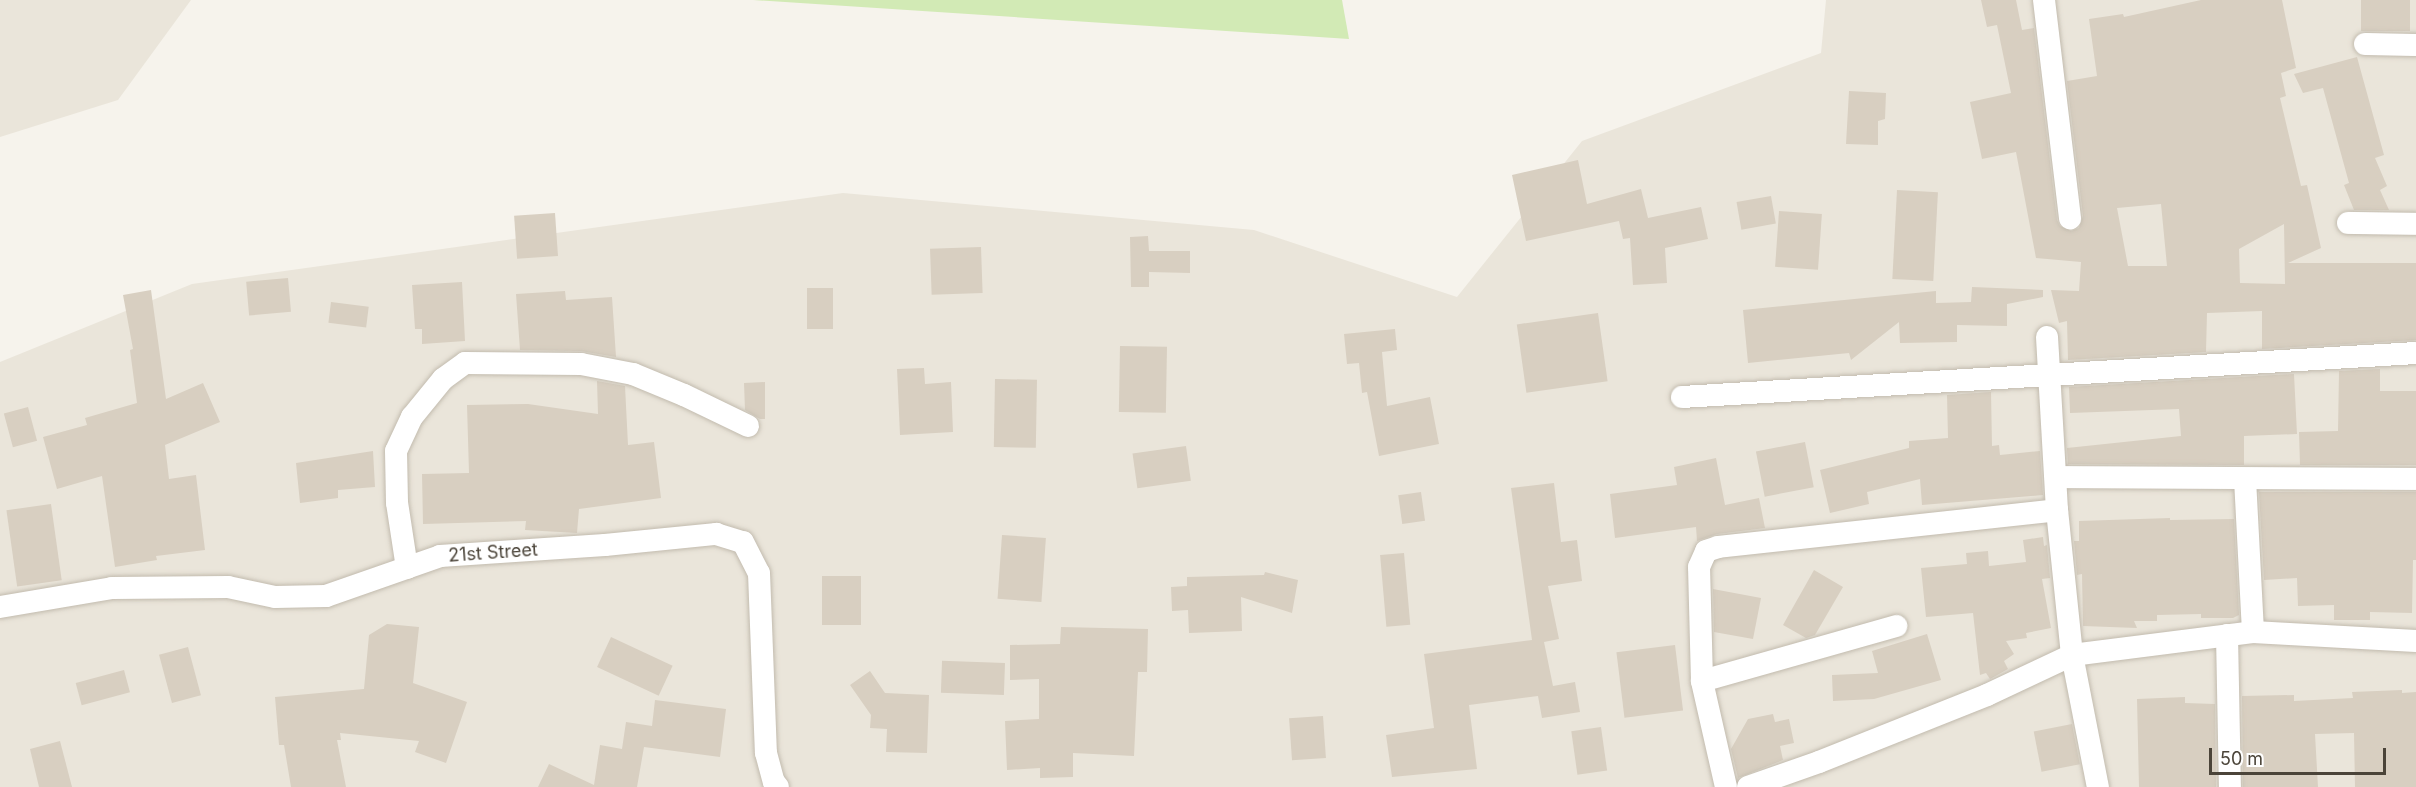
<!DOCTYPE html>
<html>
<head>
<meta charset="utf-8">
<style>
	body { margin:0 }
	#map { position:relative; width:2416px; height:787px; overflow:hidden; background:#f6f3ec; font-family:Inter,sans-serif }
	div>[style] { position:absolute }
	.residential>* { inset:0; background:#eae5da }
	.green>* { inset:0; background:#d2eab5 }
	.building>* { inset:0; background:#d8cfc1; transform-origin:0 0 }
	.roads { filter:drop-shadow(0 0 2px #c2bbae) drop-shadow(0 0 2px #c2bbae) }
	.street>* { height:22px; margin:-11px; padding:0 11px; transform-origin:11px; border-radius:11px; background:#fff }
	span { translate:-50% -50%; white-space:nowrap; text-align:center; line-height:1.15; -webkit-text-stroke:4.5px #fff; paint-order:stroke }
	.street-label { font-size:18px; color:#4b4439 }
	.scale { position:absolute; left:2209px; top:748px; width:177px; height:27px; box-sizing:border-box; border:3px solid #4b4439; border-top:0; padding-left:8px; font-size:18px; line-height:21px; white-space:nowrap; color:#4b4439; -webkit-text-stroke:4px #fff; paint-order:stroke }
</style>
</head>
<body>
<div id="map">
	<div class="residential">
		<div style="clip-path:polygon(0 0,191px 0,118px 100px,0 137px)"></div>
		<div style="clip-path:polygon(1826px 0,2416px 0,2416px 787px,0 787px,0 362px,192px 284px,843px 193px,1254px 230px,1457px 297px,1582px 141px,1821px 53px)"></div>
	</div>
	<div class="green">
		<div style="clip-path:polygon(753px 0,1342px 0,1349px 39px)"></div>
	</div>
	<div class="building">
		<div style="clip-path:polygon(evenodd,1981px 0,2016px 0,2022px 30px,2034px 28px,2057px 220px,2060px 226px,2071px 231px,2079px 228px,2083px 216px,2067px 81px,2097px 76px,2089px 19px,2123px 14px,2124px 17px,2201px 0,2282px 0,2296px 68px,2281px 73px,2286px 96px,2280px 98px,2301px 186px,2307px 185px,2321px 248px,2288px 263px,2416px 263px,2416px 340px,2262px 349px,2262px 311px,2207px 313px,2206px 352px,2068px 360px,2067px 321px,2059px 323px,2051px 290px,2079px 291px,2081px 262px,2036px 258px,2016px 152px,1982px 159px,1970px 102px,2011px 93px,1997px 25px,1987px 27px,1981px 0,2161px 204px,2167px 266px,2128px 266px,2117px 208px,2161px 204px,1981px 0,2284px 224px,2285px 284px,2240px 283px,2239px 249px,2284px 224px)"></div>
		<div style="left:2361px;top:0;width:49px;height:31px"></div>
		<div style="clip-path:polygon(2357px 57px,2384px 155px,2375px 158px,2387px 186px,2380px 190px,2389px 210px,2354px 210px,2344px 185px,2349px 183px,2323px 88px,2303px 93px,2294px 74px)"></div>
		<div style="clip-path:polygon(1849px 91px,1886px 93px,1885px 119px,1878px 121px,1878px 145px,1846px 144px)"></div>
		<div style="clip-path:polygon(1578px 160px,1587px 204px,1641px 189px,1648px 218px,1701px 207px,1708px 239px,1665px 248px,1667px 283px,1633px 285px,1630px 238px,1623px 239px,1619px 221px,1526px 241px,1512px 175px)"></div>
		<div style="left:1897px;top:190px;width:41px;height:89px;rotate:3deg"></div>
		<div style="left:1771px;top:196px;width:28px;height:35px;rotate:80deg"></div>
		<div style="left:1779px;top:211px;width:43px;height:56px;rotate:4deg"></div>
		<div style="left:555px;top:213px;width:43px;height:41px;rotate:86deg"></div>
		<div style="clip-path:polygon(1148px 236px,1149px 251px,1190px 251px,1190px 273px,1149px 272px,1149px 287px,1131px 287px,1130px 237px)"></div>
		<div style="left:981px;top:247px;width:46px;height:51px;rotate:88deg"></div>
		<div style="left:288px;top:278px;width:34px;height:42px;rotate:85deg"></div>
		<div style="clip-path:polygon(462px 282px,465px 341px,422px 344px,422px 329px,415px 329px,412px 285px)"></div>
		<div style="clip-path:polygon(1972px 287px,2043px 290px,2043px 297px,2007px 304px,2007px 326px,1957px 325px,1957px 342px,1900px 343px,1899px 322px,1851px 360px,1849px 353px,1748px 363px,1743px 310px,1936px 291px,1936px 303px,1971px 302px)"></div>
		<div style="left:807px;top:288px;width:26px;height:41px"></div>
		<div style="clip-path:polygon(151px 290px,166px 399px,203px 383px,220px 422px,165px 445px,169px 479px,196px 475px,205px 550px,156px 556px,157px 560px,115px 567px,102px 476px,57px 489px,43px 437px,87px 425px,85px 418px,137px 403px,130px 350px,133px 349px,123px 295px)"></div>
		<div style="clip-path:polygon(565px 291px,566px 300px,612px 297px,616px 357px,581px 351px,520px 350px,516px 294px)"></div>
		<div style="left:331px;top:302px;width:38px;height:21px;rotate:7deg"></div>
		<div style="left:1598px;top:313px;width:69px;height:82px;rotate:82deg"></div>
		<div style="clip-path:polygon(1395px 329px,1397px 350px,1382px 352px,1387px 406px,1430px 397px,1439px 444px,1379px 456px,1367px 392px,1362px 393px,1359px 363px,1347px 364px,1344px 334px)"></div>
		<div style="left:1120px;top:346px;width:47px;height:66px;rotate:1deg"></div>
		<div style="clip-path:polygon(924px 368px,925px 384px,951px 382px,953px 432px,900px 435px,897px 369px)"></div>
		<div style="clip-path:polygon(2380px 369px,2380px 391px,2416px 391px,2416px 465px,2300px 465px,2299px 432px,2338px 431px,2339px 371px)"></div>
		<div style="clip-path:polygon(2294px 374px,2297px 434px,2244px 436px,2244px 465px,2068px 464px,2067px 448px,2181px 436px,2179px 409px,2070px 413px,2069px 387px)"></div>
		<div style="left:995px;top:379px;width:42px;height:68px;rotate:1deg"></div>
		<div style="clip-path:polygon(597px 381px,625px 386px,628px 445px,654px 442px,661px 498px,579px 509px,577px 533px,525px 530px,526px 521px,423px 524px,422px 474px,469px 473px,467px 405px,528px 404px,598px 414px)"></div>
		<div style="clip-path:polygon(765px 382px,765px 419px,760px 419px,745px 410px,744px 383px)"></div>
		<div style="clip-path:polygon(1991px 392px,1992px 446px,1999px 445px,2000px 455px,2040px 451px,2043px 495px,1922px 505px,1920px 479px,1867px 492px,1869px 504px,1830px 513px,1820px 470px,1909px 448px,1909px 441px,1948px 438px,1947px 395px)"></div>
		<div style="left:28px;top:407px;width:35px;height:25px;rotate:75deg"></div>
		<div style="left:1805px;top:442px;width:46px;height:50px;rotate:79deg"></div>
		<div style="left:1186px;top:446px;width:35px;height:54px;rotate:82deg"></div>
		<div style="clip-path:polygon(373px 451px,375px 487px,338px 490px,338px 498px,300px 503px,296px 463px)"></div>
		<div style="clip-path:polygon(1716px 458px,1725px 505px,1759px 498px,1765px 528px,1717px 534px,1697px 541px,1696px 527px,1615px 538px,1610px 494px,1677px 485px,1674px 467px)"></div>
		<div style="clip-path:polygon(1554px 483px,1561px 542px,1577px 540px,1582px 581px,1548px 586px,1559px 639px,1544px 642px,1553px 686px,1575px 682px,1580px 712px,1542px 718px,1538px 696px,1469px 705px,1477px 769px,1392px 777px,1386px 735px,1434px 728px,1424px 654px,1532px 640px,1511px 488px)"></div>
		<div style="left:1421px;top:492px;width:29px;height:23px;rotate:82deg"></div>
		<div style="clip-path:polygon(2259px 492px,2416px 492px,2416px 560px,2413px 560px,2412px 613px,2370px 612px,2370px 620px,2334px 620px,2334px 605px,2298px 606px,2297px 578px,2264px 580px)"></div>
		<div style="left:51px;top:504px;width:77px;height:45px;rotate:82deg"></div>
		<div style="clip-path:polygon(2170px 518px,2170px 520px,2234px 519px,2239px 615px,2233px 618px,2201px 618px,2201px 614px,2157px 615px,2157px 621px,2134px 621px,2137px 628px,2083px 626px,2082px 574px,2077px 575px,2074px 541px,2079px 541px,2079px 521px)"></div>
		<div style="left:1002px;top:535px;width:44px;height:64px;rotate:4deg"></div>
		<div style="clip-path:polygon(2043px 537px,2044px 546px,2047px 545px,2050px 578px,2042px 579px,2051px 628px,2026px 633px,2027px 638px,2006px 641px,2014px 654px,2004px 661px,2008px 669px,1990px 679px,1986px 673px,1980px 675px,1973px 613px,1926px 617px,1921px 568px,1967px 564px,1966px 553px,1988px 551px,1989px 566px,2026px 562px,2023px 540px)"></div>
		<div style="left:1404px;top:553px;width:72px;height:24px;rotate:85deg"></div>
		<div style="clip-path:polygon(1814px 570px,1843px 587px,1815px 635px,1806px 638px,1783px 625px)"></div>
		<div style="clip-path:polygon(1265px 572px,1298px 580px,1292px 613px,1241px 597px,1242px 631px,1189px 633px,1188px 610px,1172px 611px,1171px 587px,1187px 586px,1187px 577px,1264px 575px)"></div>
		<div style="left:822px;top:576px;width:39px;height:49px"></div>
		<div style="clip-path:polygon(1713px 589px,1761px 598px,1753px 639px,1714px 632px)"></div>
		<div style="clip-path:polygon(387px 624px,419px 627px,413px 683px,467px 702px,446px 763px,415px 752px,419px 741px,340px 733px,341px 740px,337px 740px,346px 787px,291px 787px,284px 745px,279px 745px,275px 697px,364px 689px,369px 635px)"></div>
		<div style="clip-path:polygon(1061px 627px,1148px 629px,1147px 672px,1138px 672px,1134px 756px,1073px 753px,1073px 777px,1040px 778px,1040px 768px,1007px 770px,1005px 721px,1039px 719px,1039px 679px,1010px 680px,1010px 645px,1060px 644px)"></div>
		<div style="clip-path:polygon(1927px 634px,1941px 680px,1874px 699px,1833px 701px,1832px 675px,1878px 673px,1872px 651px)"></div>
		<div style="left:611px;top:637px;width:68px;height:33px;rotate:25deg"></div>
		<div style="left:1675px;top:645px;width:66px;height:59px;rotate:83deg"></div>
		<div style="left:188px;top:647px;width:50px;height:30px;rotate:75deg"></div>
		<div style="left:1005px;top:663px;width:32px;height:63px;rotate:92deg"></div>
		<div style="left:124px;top:670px;width:23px;height:50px;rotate:75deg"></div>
		<div style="clip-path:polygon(870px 671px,885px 693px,929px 695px,927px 753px,886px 752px,887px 729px,870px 728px,871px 715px,850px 685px)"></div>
		<div style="clip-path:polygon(2402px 690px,2402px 693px,2416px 692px,2416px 787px,2355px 787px,2354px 733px,2315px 734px,2318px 787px,2243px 787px,2242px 696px,2294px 695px,2294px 701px,2353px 698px,2352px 692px)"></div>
		<div style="clip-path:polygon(2185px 697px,2185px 703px,2215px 704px,2216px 787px,2139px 787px,2137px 699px)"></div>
		<div style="clip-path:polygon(655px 700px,726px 709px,720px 757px,644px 747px,637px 787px,538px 787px,549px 764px,594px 785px,600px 745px,622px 749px,626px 722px,652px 726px)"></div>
		<div style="clip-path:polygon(1773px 714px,1775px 722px,1789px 719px,1794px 743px,1780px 746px,1783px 760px,1738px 778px,1731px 749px,1748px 719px)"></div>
		<div style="left:1323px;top:716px;width:42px;height:34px;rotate:86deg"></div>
		<div style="left:2072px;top:724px;width:41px;height:39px;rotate:79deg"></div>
		<div style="left:1601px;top:727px;width:44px;height:30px;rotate:82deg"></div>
		<div style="clip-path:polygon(60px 741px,72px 787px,39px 787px,30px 749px)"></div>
	</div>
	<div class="roads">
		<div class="street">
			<div style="left:2044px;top:0;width:220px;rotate:83.2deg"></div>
			<div style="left:2365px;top:44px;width:51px;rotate:1.1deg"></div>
			<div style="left:2348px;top:223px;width:68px;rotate:0.8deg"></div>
			<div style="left:2047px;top:337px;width:173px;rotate:86.7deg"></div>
			<div style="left:2057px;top:510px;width:146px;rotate:84.1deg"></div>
			<div style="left:2072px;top:655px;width:135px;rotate:78.9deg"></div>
			<div style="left:1682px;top:397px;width:735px;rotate:-3.43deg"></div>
			<div style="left:2056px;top:477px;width:360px;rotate:0.3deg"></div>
			<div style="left:2245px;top:479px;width:153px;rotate:87deg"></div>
			<div style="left:407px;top:568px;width:66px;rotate:-98.7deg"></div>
			<div style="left:397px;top:503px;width:52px;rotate:-91.1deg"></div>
			<div style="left:396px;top:451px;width:38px;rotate:-65deg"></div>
			<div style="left:412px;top:417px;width:49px;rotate:-50.8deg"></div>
			<div style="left:443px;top:379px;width:27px;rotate:-36deg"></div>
			<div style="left:465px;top:363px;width:116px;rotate:0.5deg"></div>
			<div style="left:581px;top:364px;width:53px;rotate:10.9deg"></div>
			<div style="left:633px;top:374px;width:55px;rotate:22.4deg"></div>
			<div style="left:684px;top:395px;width:71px;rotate:25.8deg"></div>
			<div style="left:0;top:607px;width:114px;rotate:-9.6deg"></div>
			<div style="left:112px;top:588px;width:116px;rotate:-0.5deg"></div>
			<div style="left:228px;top:587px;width:48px;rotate:12deg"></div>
			<div style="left:275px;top:597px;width:51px;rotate:-1.1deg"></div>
			<div style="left:326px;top:596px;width:121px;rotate:-19.3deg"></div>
			<div style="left:440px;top:556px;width:165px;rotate:-3.8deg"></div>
			<div style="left:605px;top:545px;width:112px;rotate:-5.7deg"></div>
			<div style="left:716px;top:534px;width:28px;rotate:17deg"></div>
			<div style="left:743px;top:542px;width:35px;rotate:63deg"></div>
			<div style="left:759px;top:573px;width:180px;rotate:87.8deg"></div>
			<div style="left:766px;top:753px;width:30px;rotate:75deg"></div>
			<div style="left:774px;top:782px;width:6px;rotate:51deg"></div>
			<div style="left:2227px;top:635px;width:152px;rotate:88.9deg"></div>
			<div style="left:1702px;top:681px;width:202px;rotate:-15.8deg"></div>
			<div style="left:1726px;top:787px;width:109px;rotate:-102.8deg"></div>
			<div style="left:1702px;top:681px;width:114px;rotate:-91.5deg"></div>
			<div style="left:1699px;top:567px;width:17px;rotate:-66deg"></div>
			<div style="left:1706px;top:551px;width:13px;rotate:-18deg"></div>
			<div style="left:1718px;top:547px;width:341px;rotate:-6.2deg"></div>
			<div style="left:1748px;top:787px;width:75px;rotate:-19.4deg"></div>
			<div style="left:1819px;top:762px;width:181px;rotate:-21.7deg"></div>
			<div style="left:1987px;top:695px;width:94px;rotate:-25.2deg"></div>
			<div style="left:2072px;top:655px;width:182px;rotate:-7.2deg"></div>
			<div style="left:2253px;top:632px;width:163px;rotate:3.2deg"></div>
		</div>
	</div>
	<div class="street-label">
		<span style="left:493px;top:553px;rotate:-4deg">21st Street</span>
	</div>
	<div class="scale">50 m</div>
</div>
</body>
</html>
